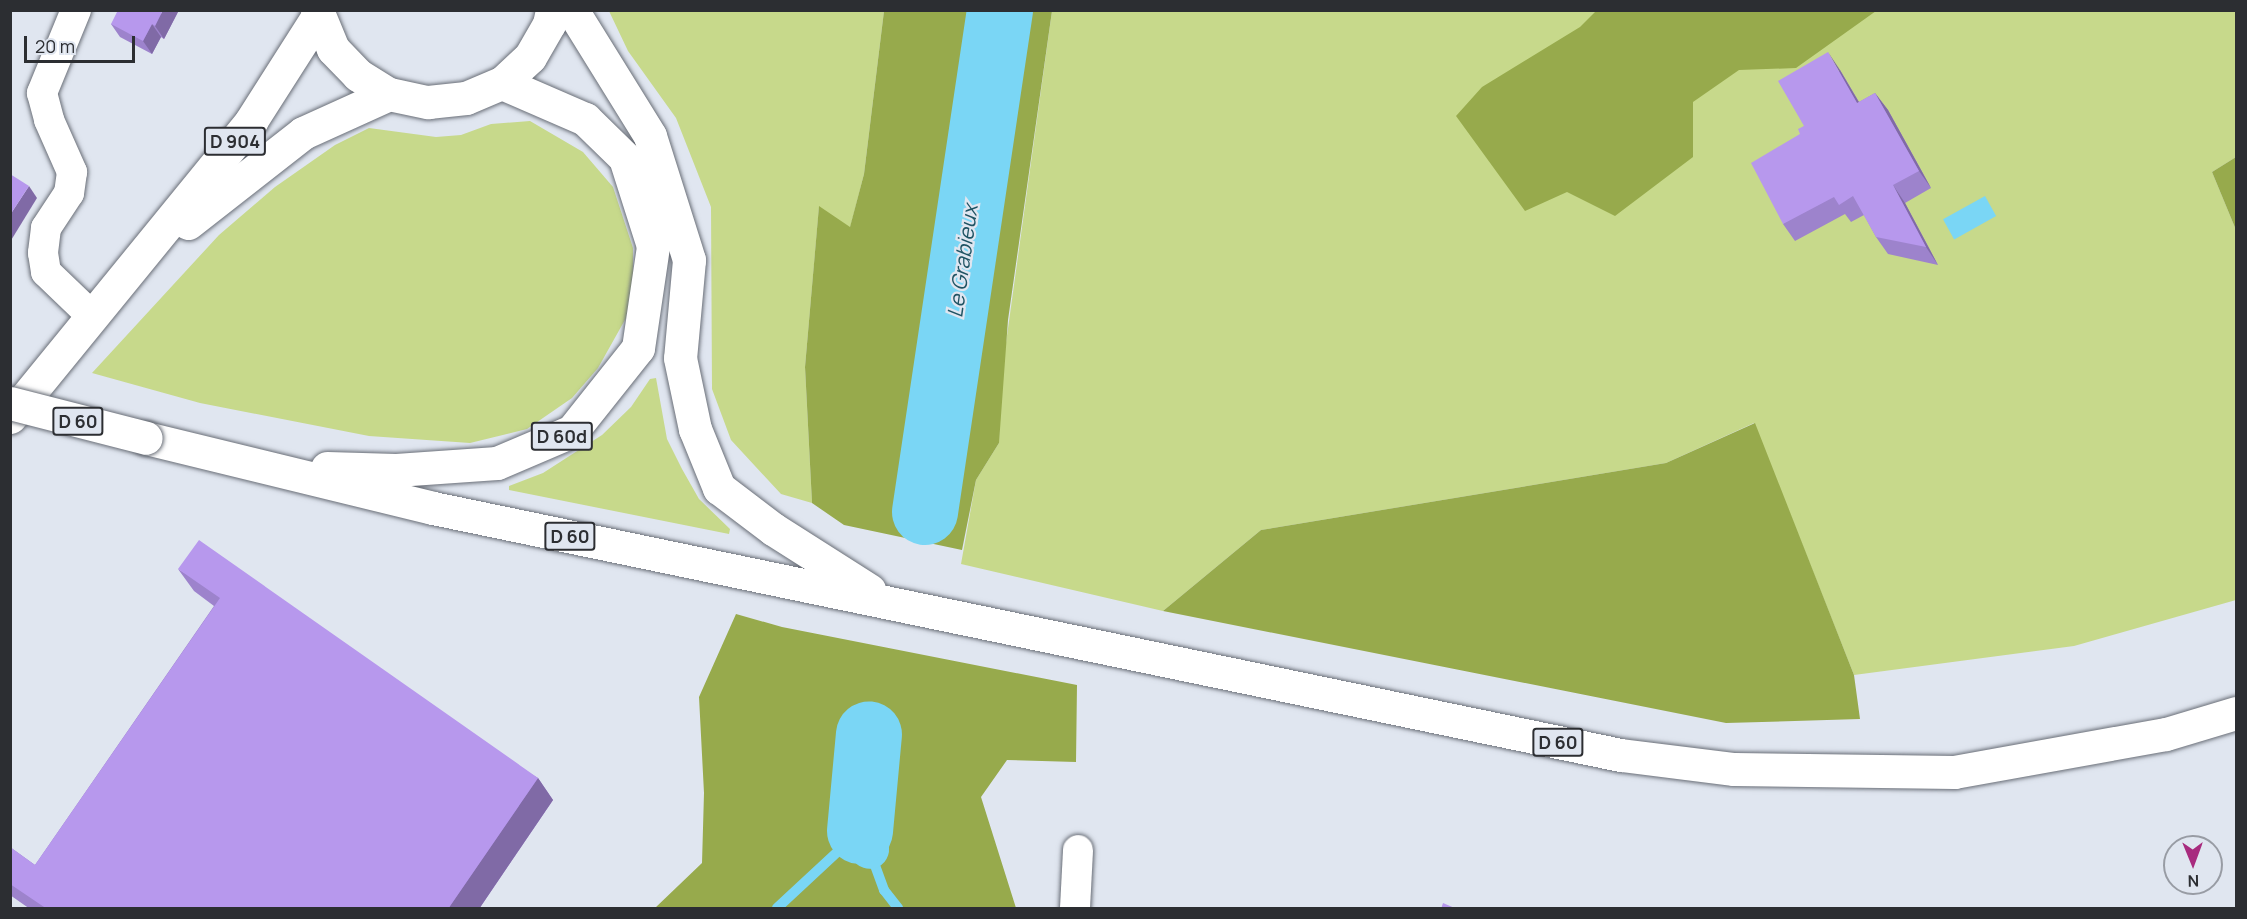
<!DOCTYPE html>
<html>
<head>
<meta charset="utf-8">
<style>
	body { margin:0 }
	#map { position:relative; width:2247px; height:919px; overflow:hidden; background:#e0e6f0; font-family:Manrope,sans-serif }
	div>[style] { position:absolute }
	.green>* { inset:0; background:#c7d98b }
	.forest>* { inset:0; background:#97aa4c }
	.water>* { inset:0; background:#7ad6f5; transform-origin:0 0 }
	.stream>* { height:10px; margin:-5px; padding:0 5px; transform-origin:5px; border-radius:5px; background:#7ad6f5 }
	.canal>* { height:39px; margin:-19.5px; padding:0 19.5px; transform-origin:19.5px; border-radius:19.5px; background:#7ad6f5 }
	.river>* { height:66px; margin:-33px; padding:0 33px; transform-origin:33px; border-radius:33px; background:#7ad6f5 }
	.roads { filter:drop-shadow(0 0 2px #696e77) drop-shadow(0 0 2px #696e77) }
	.street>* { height:30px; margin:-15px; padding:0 15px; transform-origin:15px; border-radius:15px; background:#fff }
	.primary>* { height:33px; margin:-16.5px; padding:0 16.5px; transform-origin:16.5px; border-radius:16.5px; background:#fff }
	.bridges { filter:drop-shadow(0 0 2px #696e77) drop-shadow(0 0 2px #696e77) }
	.primary-bridge>* { height:33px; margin:-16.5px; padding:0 16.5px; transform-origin:16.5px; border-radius:16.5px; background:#fff }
	.wall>* { inset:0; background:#9d83cc }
	.shaded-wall>* { inset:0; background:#806aa6 }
	.building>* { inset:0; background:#b798ed }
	span { translate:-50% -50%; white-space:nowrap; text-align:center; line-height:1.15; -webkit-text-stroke:4.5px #e0e6f0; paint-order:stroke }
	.shield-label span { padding:2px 4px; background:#e0e6f0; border:2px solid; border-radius:4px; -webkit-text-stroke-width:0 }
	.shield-label { font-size:18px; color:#2c2e32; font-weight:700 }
	.water-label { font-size:21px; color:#1f5363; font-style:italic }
	.frame { position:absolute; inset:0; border:12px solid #2c2e32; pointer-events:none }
	.north { position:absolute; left:2163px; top:835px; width:60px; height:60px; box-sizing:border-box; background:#e0e6f0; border:2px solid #989ca4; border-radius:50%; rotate:179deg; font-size:16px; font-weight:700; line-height:24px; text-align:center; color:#2c2e32 }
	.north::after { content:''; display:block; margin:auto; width:21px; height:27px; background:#a82b7e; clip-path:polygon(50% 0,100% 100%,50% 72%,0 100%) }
	.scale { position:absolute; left:24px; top:36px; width:111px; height:27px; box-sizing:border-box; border:3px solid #2c2e32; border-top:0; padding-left:8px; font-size:18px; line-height:21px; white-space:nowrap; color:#2c2e32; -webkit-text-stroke:4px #e0e6f0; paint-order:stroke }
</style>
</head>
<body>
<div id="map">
	<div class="green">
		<div style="clip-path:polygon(609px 11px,884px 11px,864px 174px,850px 228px,819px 207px,805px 367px,812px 503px,781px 494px,731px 440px,712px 389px,711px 207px,676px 118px,628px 51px)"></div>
		<div style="clip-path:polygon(1052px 11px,2236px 11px,2236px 157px,2212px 172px,2236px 230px,2236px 600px,2074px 646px,1854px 675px,1754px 423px,1666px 463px,1261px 530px,1163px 611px,961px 564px,976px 480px,999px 443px,1000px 386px)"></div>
		<div style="clip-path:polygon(530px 121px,583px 152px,613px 187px,633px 248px,633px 288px,626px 318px,598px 368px,572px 398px,527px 429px,470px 443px,369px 436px,200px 403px,92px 373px,219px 235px,275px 187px,335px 145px,369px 128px,436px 137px,461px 135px,491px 124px)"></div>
		<div style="clip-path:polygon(656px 378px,667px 439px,682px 469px,699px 499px,730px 529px,729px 534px,509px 490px,509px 486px,543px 473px,602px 435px,631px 407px,650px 379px)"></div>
	</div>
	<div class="forest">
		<div style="clip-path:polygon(884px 11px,1052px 11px,1008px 320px,999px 443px,976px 480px,962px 550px,844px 525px,812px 503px,805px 367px,819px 206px,850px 227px,864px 174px)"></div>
		<div style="clip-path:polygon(1596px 11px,1876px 11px,1796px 68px,1739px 70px,1693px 102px,1693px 157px,1615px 216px,1567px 192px,1525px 211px,1456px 116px,1482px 87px,1580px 27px)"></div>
		<div style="clip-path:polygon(2236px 157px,2236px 230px,2212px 172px)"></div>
		<div style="clip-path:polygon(1755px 423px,1854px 675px,1860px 719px,1726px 723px,1163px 611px,1261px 530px,1666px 463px)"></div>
		<div style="clip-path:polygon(736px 614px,782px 627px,1077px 685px,1076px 762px,1007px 760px,981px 797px,1016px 908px,655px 908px,702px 863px,704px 793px,699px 697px)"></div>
	</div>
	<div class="water">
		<div style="left:1985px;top:196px;width:23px;height:48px;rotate:61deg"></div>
	</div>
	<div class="stream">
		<div style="left:869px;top:849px;width:44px;rotate:69.9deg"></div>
		<div style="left:884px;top:890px;width:23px;rotate:52deg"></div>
		<div style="left:777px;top:908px;width:113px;rotate:-42.9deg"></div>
	</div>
	<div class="canal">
		<div style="left:860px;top:831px;width:20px;rotate:63deg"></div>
	</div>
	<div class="river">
		<div style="left:925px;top:512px;width:508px;rotate:-81.5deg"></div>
		<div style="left:860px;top:831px;width:97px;rotate:-84.7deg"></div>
	</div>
	<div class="roads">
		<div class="street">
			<div style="left:76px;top:10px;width:90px;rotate:112.3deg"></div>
			<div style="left:42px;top:93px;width:28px;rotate:75deg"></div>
			<div style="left:49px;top:120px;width:57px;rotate:66.1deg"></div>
			<div style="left:72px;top:172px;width:21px;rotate:98deg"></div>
			<div style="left:69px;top:193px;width:42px;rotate:123.3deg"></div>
			<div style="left:46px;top:228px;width:25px;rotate:97deg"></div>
			<div style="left:43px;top:253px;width:19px;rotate:81deg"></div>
			<div style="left:46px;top:272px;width:65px;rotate:43.8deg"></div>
			<div style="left:1075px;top:908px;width:58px;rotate:-87deg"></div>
		</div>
		<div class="primary">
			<div style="left:317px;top:10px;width:42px;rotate:67.7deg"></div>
			<div style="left:333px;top:49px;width:36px;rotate:46deg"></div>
			<div style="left:358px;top:75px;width:36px;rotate:32deg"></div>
			<div style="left:389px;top:94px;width:40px;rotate:12deg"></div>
			<div style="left:428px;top:102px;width:38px;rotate:-6deg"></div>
			<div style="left:466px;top:98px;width:39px;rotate:-23deg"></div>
			<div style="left:502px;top:83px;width:38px;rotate:-43deg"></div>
			<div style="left:530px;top:57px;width:38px;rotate:-60deg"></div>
			<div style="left:549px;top:24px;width:14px;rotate:-78deg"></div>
			<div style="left:572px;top:10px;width:148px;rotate:58.2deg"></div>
			<div style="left:650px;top:136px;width:130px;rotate:72.5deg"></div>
			<div style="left:689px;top:260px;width:98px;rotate:95.2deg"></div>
			<div style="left:680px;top:358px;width:73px;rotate:78.1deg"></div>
			<div style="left:695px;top:429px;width:64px;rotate:67.9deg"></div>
			<div style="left:719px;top:488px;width:68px;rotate:37.2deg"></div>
			<div style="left:773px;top:529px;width:114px;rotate:32.4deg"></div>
			<div style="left:188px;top:223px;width:146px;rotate:-38deg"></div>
			<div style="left:303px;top:133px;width:94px;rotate:-24.4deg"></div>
			<div style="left:10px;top:417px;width:382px;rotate:-50.8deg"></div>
			<div style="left:251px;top:121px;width:125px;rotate:-57.5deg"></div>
			<div style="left:146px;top:438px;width:295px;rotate:13.7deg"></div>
			<div style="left:433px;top:508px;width:1213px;rotate:11.75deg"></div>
			<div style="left:1621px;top:755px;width:114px;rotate:7.1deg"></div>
			<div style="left:1734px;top:769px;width:220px;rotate:0.8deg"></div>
			<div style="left:1954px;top:772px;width:215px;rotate:-10.2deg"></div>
			<div style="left:2166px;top:734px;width:73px;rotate:-16.7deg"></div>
			<div style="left:327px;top:468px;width:69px;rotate:1.7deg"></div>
			<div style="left:396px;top:470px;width:101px;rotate:-4deg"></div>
			<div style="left:497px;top:463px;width:82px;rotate:-23.1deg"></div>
			<div style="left:572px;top:431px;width:106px;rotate:-51.5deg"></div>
			<div style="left:638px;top:348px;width:103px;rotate:-81.6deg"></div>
			<div style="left:653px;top:246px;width:92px;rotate:-107.7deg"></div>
			<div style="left:625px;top:158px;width:56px;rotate:-135.7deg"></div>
			<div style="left:585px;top:119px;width:90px;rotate:-156.6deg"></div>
		</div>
	</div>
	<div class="bridges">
		<div class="primary-bridge">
			<div style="left:10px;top:403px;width:140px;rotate:14.4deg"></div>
		</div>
	</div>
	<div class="wall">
		<div style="clip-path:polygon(179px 10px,164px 39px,161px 37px,152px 54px,120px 37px,111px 24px)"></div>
		<div style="clip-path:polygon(1840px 70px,1859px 102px,1875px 93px,1888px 110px,1931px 188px,1905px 203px,1938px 265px,1888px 254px,1876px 237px,1864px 215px,1851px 222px,1845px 214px,1795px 241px,1783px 224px,1800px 134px,1804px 126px)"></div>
		<div style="clip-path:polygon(178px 569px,538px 778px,553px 800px,479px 909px,30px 909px,10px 895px,10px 847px,35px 865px,214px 606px,194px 591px)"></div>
	</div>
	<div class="shaded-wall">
		<div style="clip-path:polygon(163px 10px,179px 10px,164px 39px,155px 26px)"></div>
		<div style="clip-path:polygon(152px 24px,161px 37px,152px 54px,143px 41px)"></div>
		<div style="clip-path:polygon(1828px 52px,1840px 70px,1870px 121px,1857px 103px)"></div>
		<div style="clip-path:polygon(1875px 93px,1888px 110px,1931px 188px,1919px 171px)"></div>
		<div style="clip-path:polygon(1893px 185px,1905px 203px,1938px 265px,1926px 247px)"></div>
		<div style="clip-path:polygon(29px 186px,37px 198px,10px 242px,10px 215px)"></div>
		<div style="clip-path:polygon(538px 778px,553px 800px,479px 909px,448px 909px)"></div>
	</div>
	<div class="building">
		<div style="clip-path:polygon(118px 10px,163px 10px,155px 26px,152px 24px,143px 41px,111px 24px)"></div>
		<div style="clip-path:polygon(1828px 52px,1857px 103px,1875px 93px,1919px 171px,1893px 185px,1926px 247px,1876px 237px,1853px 196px,1839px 205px,1834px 197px,1783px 224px,1751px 163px,1800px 134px,1798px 129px,1804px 126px,1778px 81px)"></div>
		<div style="clip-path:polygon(10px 174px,29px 186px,10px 215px)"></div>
		<div style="clip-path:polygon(199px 540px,538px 778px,448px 909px,47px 909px,10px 884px,10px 847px,35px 865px,220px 598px,178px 569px)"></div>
		<div style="clip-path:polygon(1443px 903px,1457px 909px,1441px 909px)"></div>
	</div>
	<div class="shield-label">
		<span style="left:235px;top:141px">D 904</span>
		<span style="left:78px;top:421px">D 60</span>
		<span style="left:562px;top:436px">D 60d</span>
		<span style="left:570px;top:536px">D 60</span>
		<span style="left:1558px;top:742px">D 60</span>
	</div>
	<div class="water-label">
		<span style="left:962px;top:261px;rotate:-82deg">Le Grabieux</span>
	</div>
	<div class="frame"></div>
	<div class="north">N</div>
	<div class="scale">20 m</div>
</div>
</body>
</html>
